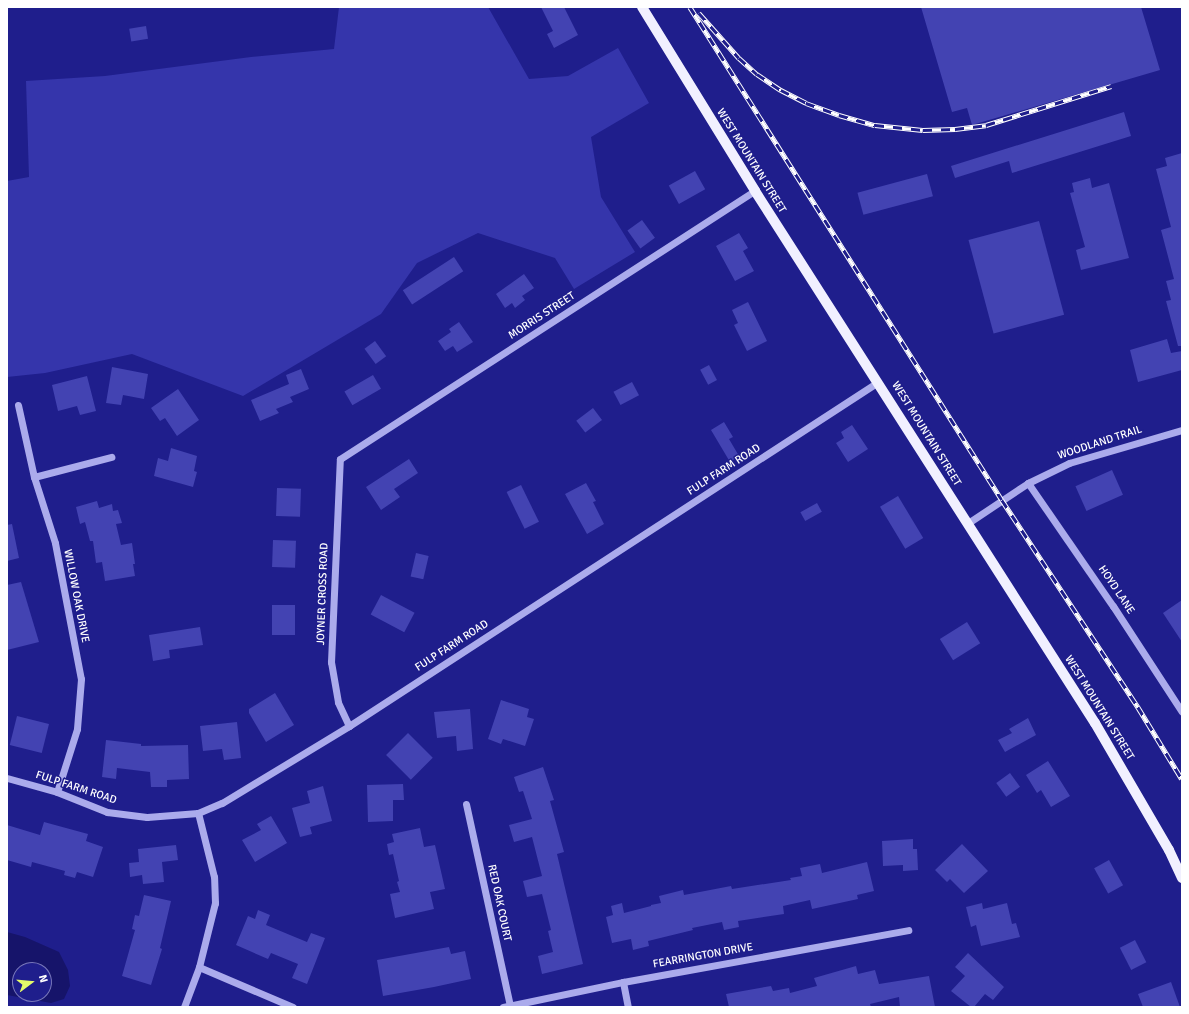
<!DOCTYPE html>
<html>
<head>
<meta charset="utf-8">
<style>
	body { margin:0 }
	#map { position:relative; width:1189px; height:1014px; overflow:hidden; background:#1f1e8c; font-family:Signika,sans-serif }
	div>[style] { position:absolute }
	.green>* { inset:0; background:#3535ab }
	.water>* { inset:0; background:#16146a }
	.building>* { inset:0; background:#4343b2; transform-origin:0 0 }
	.minor>* { height:7px; margin:-3.5px; padding:0 3.5px; transform-origin:3.5px; border-radius:3.5px; background:#ababec }
	.major>* { height:10px; margin:-5px; padding:0 5px; transform-origin:5px; border-radius:5px; background:#f1f0ff }
	.rail>* { height:4.5px; margin-top:-2.25px; transform-origin:0; background:repeating-linear-gradient(90deg,#1f1e8c 0 9px,#fff 0 18px); box-sizing:border-box; border-block:1px solid #fff }
	span { translate:-50% -50%; white-space:nowrap; text-align:center; line-height:1.15; -webkit-text-stroke:3px #1f1e8c; paint-order:stroke }
	.street-label { font-size:11px; color:#fff }
	.frame { position:absolute; inset:0; border:8px solid #fff; pointer-events:none }
	.north { position:absolute; left:12px; top:962px; width:40px; height:40px; box-sizing:border-box; background:#1f1e8c; border:1px solid #7978ba; border-radius:50%; rotate:74deg; font-size:11px; font-weight:700; line-height:16px; text-align:center; color:#fff }
	.north::after { content:''; display:block; margin:auto; width:14px; height:18px; background:#e4fb6a; clip-path:polygon(50% 0,100% 100%,50% 72%,0 100%) }
</style>
</head>
<body>
<div id="map">
	<div class="green">
		<div style="clip-path:polygon(339px 7px,488px 7px,529px 79px,568px 76px,618px 48px,649px 103px,591px 137px,601px 197px,635px 252px,574px 289px,555px 258px,478px 233px,417px 263px,381px 314px,243px 396px,132px 354px,45px 373px,7px 377px,7px 181px,29px 177px,26px 81px,105px 76px,251px 57px,334px 49px)"></div>
	</div>
	<div class="water">
		<div style="clip-path:polygon(evenodd,7px 932px,25px 937px,59px 952px,68px 970px,70px 986px,64px 999px,51px 1003px,7px 995px,7px 932px,20px 970px,44px 970px,44px 994px,20px 994px,20px 970px)"></div>
	</div>
	<div class="building">
		<div style="clip-path:polygon(541px 7px,564px 7px,578px 35px,554px 48px,547px 34px,553px 31px)"></div>
		<div style="clip-path:polygon(921px 7px,1141px 7px,1160px 70px,972px 125px,967px 108px,952px 112px)"></div>
		<div style="left:146px;top:26px;width:13px;height:17px;rotate:81deg"></div>
		<div style="clip-path:polygon(1124px 112px,1131px 136px,1012px 173px,1009px 161px,955px 178px,951px 166px)"></div>
		<div style="clip-path:polygon(1182px 153px,1182px 346px,1178px 346px,1166px 301px,1171px 300px,1166px 281px,1174px 279px,1161px 230px,1171px 227px,1156px 169px,1167px 166px,1165px 158px)"></div>
		<div style="left:695px;top:171px;width:21px;height:30px;rotate:61deg"></div>
		<div style="left:927px;top:174px;width:23px;height:72px;rotate:75deg"></div>
		<div style="clip-path:polygon(1090px 178px,1092px 188px,1109px 183px,1129px 258px,1081px 270px,1076px 250px,1085px 247px,1070px 193px,1074px 192px,1072px 183px)"></div>
		<div style="left:642px;top:220px;width:22px;height:18px;rotate:54deg"></div>
		<div style="left:1039px;top:221px;width:97px;height:73px;rotate:75deg"></div>
		<div style="clip-path:polygon(739px 233px,748px 248px,743px 251px,754px 271px,735px 281px,716px 246px)"></div>
		<div style="left:454px;top:257px;width:17px;height:61px;rotate:57deg"></div>
		<div style="clip-path:polygon(524px 274px,534px 288px,522px 296px,525px 300px,515px 308px,512px 303px,505px 308px,496px 294px)"></div>
		<div style="clip-path:polygon(748px 302px,767px 341px,747px 351px,734px 325px,738px 323px,732px 310px)"></div>
		<div style="clip-path:polygon(459px 322px,473px 342px,457px 352px,453px 346px,445px 351px,438px 341px,451px 332px,449px 329px)"></div>
		<div style="clip-path:polygon(1167px 339px,1171px 353px,1182px 351px,1182px 370px,1138px 382px,1130px 350px)"></div>
		<div style="left:375px;top:341px;width:19px;height:13px;rotate:54deg"></div>
		<div style="left:709px;top:365px;width:17px;height:10px;rotate:62deg"></div>
		<div style="clip-path:polygon(112px 367px,148px 374px,144px 399px,123px 395px,121px 405px,106px 403px)"></div>
		<div style="clip-path:polygon(301px 369px,309px 389px,290px 397px,293px 402px,276px 409px,279px 413px,260px 421px,251px 400px,289px 384px,286px 375px)"></div>
		<div style="left:373px;top:375px;width:16px;height:33px;rotate:60deg"></div>
		<div style="clip-path:polygon(87px 376px,96px 411px,80px 415px,77px 406px,58px 411px,52px 385px)"></div>
		<div style="left:632px;top:382px;width:15px;height:21px;rotate:62deg"></div>
		<div style="clip-path:polygon(178px 389px,199px 420px,177px 436px,165px 418px,160px 421px,151px 408px)"></div>
		<div style="left:593px;top:408px;width:15px;height:21px;rotate:53deg"></div>
		<div style="clip-path:polygon(724px 422px,733px 437px,729px 439px,739px 456px,730px 462px,711px 430px)"></div>
		<div style="clip-path:polygon(852px 425px,868px 449px,848px 462px,836px 443px,844px 438px,841px 432px)"></div>
		<div style="clip-path:polygon(171px 448px,197px 456px,194px 471px,197px 472px,193px 487px,154px 476px,158px 458px,168px 461px)"></div>
		<div style="clip-path:polygon(409px 459px,418px 473px,394px 489px,400px 497px,381px 510px,366px 487px)"></div>
		<div style="left:1112px;top:470px;width:27px;height:40px;rotate:66deg"></div>
		<div style="clip-path:polygon(586px 483px,596px 501px,593px 502px,604px 524px,587px 534px,565px 494px)"></div>
		<div style="left:521px;top:485px;width:41px;height:16px;rotate:64deg"></div>
		<div style="left:277px;top:488px;width:24px;height:28px;rotate:2deg"></div>
		<div style="left:898px;top:496px;width:49px;height:21px;rotate:59deg"></div>
		<div style="clip-path:polygon(97px 501px,99px 508px,112px 504px,113px 511px,118px 510px,122px 523px,116px 524px,121px 545px,132px 543px,135px 564px,133px 564px,135px 576px,105px 581px,102px 562px,96px 563px,93px 541px,90px 541px,85px 522px,80px 524px,76px 507px)"></div>
		<div style="left:817px;top:503px;width:10px;height:19px;rotate:61deg"></div>
		<div style="clip-path:polygon(12px 524px,19px 558px,7px 561px,7px 525px)"></div>
		<div style="left:273px;top:540px;width:23px;height:27px;rotate:2deg"></div>
		<div style="left:416px;top:553px;width:13px;height:24px;rotate:13deg"></div>
		<div style="clip-path:polygon(21px 582px,39px 642px,7px 650px,7px 585px)"></div>
		<div style="left:381px;top:595px;width:38px;height:22px;rotate:28deg"></div>
		<div style="clip-path:polygon(1182px 600px,1182px 642px,1163px 613px)"></div>
		<div style="left:272px;top:605px;width:23px;height:30px"></div>
		<div style="left:967px;top:622px;width:25px;height:32px;rotate:58deg"></div>
		<div style="clip-path:polygon(200px 627px,203px 645px,169px 650px,170px 658px,153px 661px,149px 635px)"></div>
		<div style="clip-path:polygon(275px 693px,294px 725px,266px 742px,249px 713px,249px 709px)"></div>
		<div style="clip-path:polygon(501px 700px,529px 709px,527px 717px,534px 719px,525px 746px,503px 739px,501px 744px,488px 739px)"></div>
		<div style="clip-path:polygon(470px 709px,473px 749px,457px 751px,456px 736px,437px 738px,434px 712px)"></div>
		<div style="left:17px;top:716px;width:33px;height:30px;rotate:14deg"></div>
		<div style="clip-path:polygon(1028px 718px,1036px 735px,1005px 752px,998px 740px,1012px 733px,1009px 729px)"></div>
		<div style="clip-path:polygon(237px 722px,241px 758px,224px 760px,222px 749px,203px 751px,200px 726px)"></div>
		<div style="left:408px;top:733px;width:35px;height:31px;rotate:45deg"></div>
		<div style="clip-path:polygon(106px 740px,141px 744px,141px 746px,188px 745px,189px 779px,167px 780px,167px 787px,151px 787px,150px 772px,117px 768px,116px 779px,102px 777px)"></div>
		<div style="clip-path:polygon(1048px 761px,1070px 796px,1051px 807px,1041px 790px,1037px 793px,1026px 775px)"></div>
		<div style="clip-path:polygon(543px 767px,554px 800px,550px 801px,564px 852px,557px 854px,583px 964px,542px 974px,538px 956px,553px 952px,548px 931px,551px 930px,542px 894px,527px 897px,523px 881px,542px 876px,532px 837px,514px 842px,509px 825px,532px 819px,523px 791px,519px 792px,514px 777px)"></div>
		<div style="left:1010px;top:773px;width:17px;height:17px;rotate:54deg"></div>
		<div style="clip-path:polygon(403px 784px,404px 800px,393px 800px,393px 821px,368px 822px,367px 785px)"></div>
		<div style="clip-path:polygon(323px 786px,332px 821px,310px 827px,312px 834px,300px 837px,292px 808px,310px 803px,307px 791px)"></div>
		<div style="clip-path:polygon(271px 816px,287px 843px,255px 862px,242px 840px,261px 830px,257px 824px)"></div>
		<div style="clip-path:polygon(44px 822px,88px 834px,86px 841px,103px 847px,93px 877px,77px 872px,75px 878px,64px 875px,65px 871px,32px 862px,31px 867px,7px 860px,7px 825px,40px 835px)"></div>
		<div style="clip-path:polygon(420px 828px,424px 847px,435px 845px,445px 889px,430px 892px,434px 909px,395px 918px,390px 894px,400px 892px,397px 882px,399px 881px,393px 854px,389px 855px,387px 844px,394px 842px,392px 834px)"></div>
		<div style="clip-path:polygon(913px 839px,913px 849px,917px 849px,918px 870px,903px 871px,903px 865px,883px 866px,882px 841px)"></div>
		<div style="clip-path:polygon(962px 844px,988px 871px,964px 893px,950px 879px,947px 882px,935px 870px)"></div>
		<div style="clip-path:polygon(176px 845px,178px 860px,162px 862px,164px 882px,143px 884px,142px 875px,130px 877px,129px 863px,139px 862px,138px 849px)"></div>
		<div style="left:1109px;top:860px;width:29px;height:17px;rotate:61deg"></div>
		<div style="clip-path:polygon(867px 862px,874px 891px,857px 895px,858px 899px,812px 909px,810px 900px,783px 906px,784px 914px,738px 921px,739px 927px,724px 930px,722px 922px,692px 928px,693px 930px,648px 941px,649px 946px,633px 950px,631px 939px,612px 943px,606px 917px,613px 915px,611px 906px,622px 903px,624px 913px,651px 906px,651px 905px,661px 903px,659px 896px,683px 890px,684px 895px,731px 886px,732px 889px,791px 880px,790px 878px,802px 876px,800px 868px,820px 864px,822px 873px)"></div>
		<div style="clip-path:polygon(144px 895px,171px 901px,160px 948px,162px 949px,151px 985px,122px 976px,135px 930px,132px 929px,135px 915px,139px 916px)"></div>
		<div style="clip-path:polygon(982px 903px,983px 909px,1007px 903px,1012px 924px,1016px 923px,1020px 937px,981px 946px,976px 925px,971px 927px,966px 907px)"></div>
		<div style="clip-path:polygon(258px 910px,270px 915px,266px 925px,290px 935px,307px 942px,311px 933px,325px 938px,307px 984px,292px 978px,298px 964px,271px 953px,268px 959px,236px 945px,248px 916px,255px 919px)"></div>
		<div style="left:1135px;top:940px;width:25px;height:17px;rotate:63deg"></div>
		<div style="clip-path:polygon(449px 947px,451px 954px,465px 951px,471px 979px,434px 987px,383px 996px,377px 960px)"></div>
		<div style="clip-path:polygon(968px 953px,1004px 987px,993px 1000px,985px 994px,974px 1007px,971px 1007px,951px 991px,965px 976px,955px 967px)"></div>
		<div style="clip-path:polygon(856px 966px,858px 974px,875px 970px,879px 984px,929px 976px,935px 1007px,900px 1007px,899px 997px,870px 1004px,871px 1007px,729px 1007px,726px 994px,771px 986px,773px 991px,789px 988px,790px 993px,817px 986px,814px 978px)"></div>
		<div style="clip-path:polygon(1171px 982px,1180px 1007px,1143px 1007px,1138px 994px)"></div>
	</div>
	<div class="minor">
		<div style="left:18px;top:405px;width:74px;rotate:77.5deg"></div>
		<div style="left:34px;top:477px;width:69px;rotate:72.3deg"></div>
		<div style="left:55px;top:543px;width:138px;rotate:79.2deg"></div>
		<div style="left:81px;top:679px;width:50px;rotate:94.6deg"></div>
		<div style="left:77px;top:729px;width:66px;rotate:107.6deg"></div>
		<div style="left:34px;top:477px;width:80px;rotate:-14.6deg"></div>
		<div style="left:1028px;top:483px;width:150px;rotate:55.4deg"></div>
		<div style="left:1113px;top:606px;width:126px;rotate:56.9deg"></div>
		<div style="left:968px;top:523px;width:72px;rotate:-33.7deg"></div>
		<div style="left:1028px;top:483px;width:46px;rotate:-26deg"></div>
		<div style="left:1069px;top:463px;width:118px;rotate:-16.3deg"></div>
		<div style="left:349px;top:726px;width:26px;rotate:-115deg"></div>
		<div style="left:338px;top:702px;width:41px;rotate:-99.9deg"></div>
		<div style="left:331px;top:662px;width:203px;rotate:-87.5deg"></div>
		<div style="left:340px;top:459px;width:494px;rotate:-32.9deg"></div>
		<div style="left:7px;top:778px;width:52px;rotate:15.6deg"></div>
		<div style="left:57px;top:792px;width:54px;rotate:21.8deg"></div>
		<div style="left:107px;top:812px;width:40px;rotate:7.1deg"></div>
		<div style="left:147px;top:817px;width:51px;rotate:-4.5deg"></div>
		<div style="left:198px;top:813px;width:26px;rotate:-23deg"></div>
		<div style="left:222px;top:803px;width:149px;rotate:-31.2deg"></div>
		<div style="left:349px;top:726px;width:631px;rotate:-33.04deg"></div>
		<div style="left:466px;top:804px;width:207px;rotate:77.7deg"></div>
		<div style="left:199px;top:967px;width:102px;rotate:23.1deg"></div>
		<div style="left:623px;top:982px;width:25px;rotate:79deg"></div>
		<div style="left:184px;top:1007px;width:43px;rotate:-69.4deg"></div>
		<div style="left:199px;top:967px;width:66px;rotate:-76deg"></div>
		<div style="left:215px;top:903px;width:26px;rotate:-92deg"></div>
		<div style="left:214px;top:877px;width:66px;rotate:-104deg"></div>
		<div style="left:503px;top:1007px;width:123px;rotate:-11.8deg"></div>
		<div style="left:623px;top:982px;width:290px;rotate:-10.3deg"></div>
	</div>
	<div class="major">
		<div style="left:642px;top:7px;width:216px;rotate:58.4deg"></div>
		<div style="left:755px;top:191px;width:631px;rotate:57.42deg"></div>
		<div style="left:1095px;top:723px;width:147px;rotate:59.8deg"></div>
		<div style="left:1169px;top:850px;width:31px;rotate:65deg"></div>
	</div>
	<div class="rail">
		<div style="left:690px;top:7px;width:583px;rotate:57.67deg"></div>
		<div style="left:1002px;top:500px;width:248px;rotate:56.7deg"></div>
		<div style="left:1138px;top:707px;width:84px;rotate:58.6deg"></div>
		<div style="left:699px;top:13px;width:60px;rotate:48.4deg"></div>
		<div style="left:739px;top:58px;width:24px;rotate:42deg"></div>
		<div style="left:757px;top:74px;width:29px;rotate:34deg"></div>
		<div style="left:781px;top:90px;width:28px;rotate:27deg"></div>
		<div style="left:806px;top:103px;width:35px;rotate:20deg"></div>
		<div style="left:839px;top:115px;width:37px;rotate:16deg"></div>
		<div style="left:875px;top:125px;width:48px;rotate:5.9deg"></div>
		<div style="left:923px;top:130px;width:32px;rotate:-2deg"></div>
		<div style="left:955px;top:129px;width:31px;rotate:-7deg"></div>
		<div style="left:986px;top:125px;width:131px;rotate:-17.3deg"></div>
	</div>
	<div class="street-label">
		<span style="left:751px;top:161px;rotate:58deg">WEST MOUNTAIN STREET</span>
		<span style="left:542px;top:316px;rotate:-33deg">MORRIS STREET</span>
		<span style="left:926px;top:434px;rotate:58deg">WEST MOUNTAIN STREET</span>
		<span style="left:1100px;top:443px;rotate:-18deg">WOODLAND TRAIL</span>
		<span style="left:724px;top:470px;rotate:-33deg">FULP FARM ROAD</span>
		<span style="left:1116px;top:590px;rotate:56deg">HOYD LANE</span>
		<span style="left:323px;top:594px;rotate:-88deg">JOYNER CROSS ROAD</span>
		<span style="left:76px;top:596px;rotate:79deg">WILLOW OAK DRIVE</span>
		<span style="left:452px;top:646px;rotate:-33deg">FULP FARM ROAD</span>
		<span style="left:1099px;top:708px;rotate:58deg">WEST MOUNTAIN STREET</span>
		<span style="left:76px;top:788px;rotate:18deg">FULP FARM ROAD</span>
		<span style="left:499px;top:903px;rotate:78deg">RED OAK COURT</span>
		<span style="left:703px;top:956px;rotate:-10deg">FEARRINGTON DRIVE</span>
	</div>
	<div class="frame"></div>
	<div class="north">N</div>
</div>
</body>
</html>
